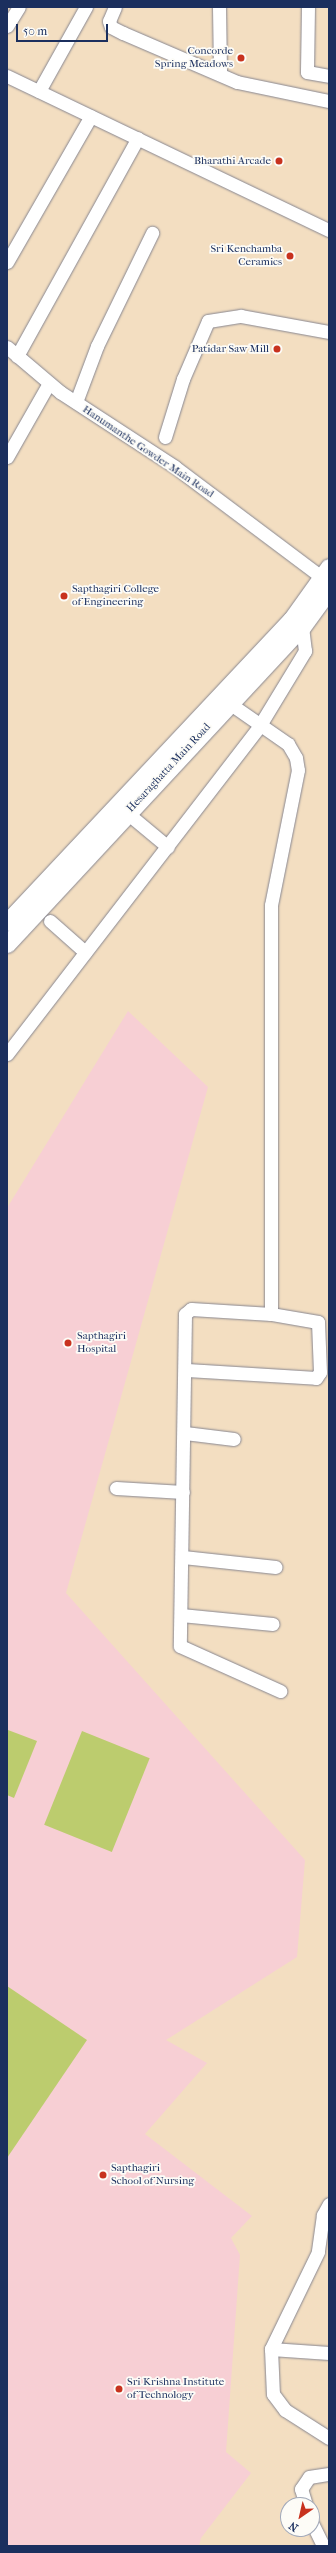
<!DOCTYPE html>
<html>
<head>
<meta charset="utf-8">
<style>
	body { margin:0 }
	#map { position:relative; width:336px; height:2553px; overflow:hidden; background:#f3dec1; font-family:"IM FELL French Canon",serif }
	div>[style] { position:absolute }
	.built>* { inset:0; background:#f7cfd4 }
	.green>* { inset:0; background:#bccc6e; transform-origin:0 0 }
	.roads { filter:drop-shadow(0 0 1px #878690) drop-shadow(0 0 1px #878690) }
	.minor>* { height:13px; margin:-6.5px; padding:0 6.5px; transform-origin:6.5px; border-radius:6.5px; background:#fff }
	.major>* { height:17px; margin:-8.5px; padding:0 8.5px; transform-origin:8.5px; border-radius:8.5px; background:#fff }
	.dots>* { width:11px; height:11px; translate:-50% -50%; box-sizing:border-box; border:2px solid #fdfcf7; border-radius:50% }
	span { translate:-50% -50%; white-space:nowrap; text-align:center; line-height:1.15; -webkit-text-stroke:3.5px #fdfcf7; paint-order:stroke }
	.poi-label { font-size:11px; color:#1b2f5e }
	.right { translate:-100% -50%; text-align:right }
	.left { translate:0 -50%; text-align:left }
	.street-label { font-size:11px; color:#1b2f5e }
	.frame { position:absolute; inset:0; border:8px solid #1b2f5e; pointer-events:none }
	.north { position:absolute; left:280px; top:2497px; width:40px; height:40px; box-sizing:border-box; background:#fdfcf7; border:1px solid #a3aaba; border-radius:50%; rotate:214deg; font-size:11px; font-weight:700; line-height:16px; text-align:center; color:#1b2f5e }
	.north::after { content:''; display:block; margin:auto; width:14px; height:18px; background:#c8321e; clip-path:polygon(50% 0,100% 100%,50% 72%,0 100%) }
	.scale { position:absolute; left:16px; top:24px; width:92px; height:18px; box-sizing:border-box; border:2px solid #1b2f5e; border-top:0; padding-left:5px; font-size:12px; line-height:14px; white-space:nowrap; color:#1b2f5e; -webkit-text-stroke:3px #fdfcf7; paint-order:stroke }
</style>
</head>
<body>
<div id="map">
	<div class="built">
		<div style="clip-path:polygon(128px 1011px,208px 1087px,66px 1593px,305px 1860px,297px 1957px,166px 2040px,207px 2063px,145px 2134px,252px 2216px,231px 2238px,240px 2255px,226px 2452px,251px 2473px,201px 2538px,199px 2546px,7px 2546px,7px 1208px)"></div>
	</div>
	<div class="green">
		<div style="clip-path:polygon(8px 1730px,37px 1741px,14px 1798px,7px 1795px)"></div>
		<div style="left:82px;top:1731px;width:73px;height:101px;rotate:22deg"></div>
		<div style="clip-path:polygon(7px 1986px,87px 2040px,7px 2158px)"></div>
	</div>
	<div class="roads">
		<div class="minor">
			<div style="left:115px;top:7px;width:15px;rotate:113deg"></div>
			<div style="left:109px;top:21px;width:6px;rotate:72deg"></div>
			<div style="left:111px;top:27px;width:13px;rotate:27deg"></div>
			<div style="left:123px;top:33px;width:124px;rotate:23.3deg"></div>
			<div style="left:237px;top:82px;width:94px;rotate:11.7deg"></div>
			<div style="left:219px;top:7px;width:67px;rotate:89.1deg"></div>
			<div style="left:308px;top:7px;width:65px;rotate:90.9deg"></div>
			<div style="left:307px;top:72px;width:22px;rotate:10deg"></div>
			<div style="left:7px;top:26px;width:22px;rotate:-58deg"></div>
			<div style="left:7px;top:76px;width:357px;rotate:25.6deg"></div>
			<div style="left:39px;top:91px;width:96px;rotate:-60.8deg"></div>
			<div style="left:7px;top:262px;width:168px;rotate:-60.1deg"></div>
			<div style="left:7px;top:347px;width:70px;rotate:40.3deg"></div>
			<div style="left:60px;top:392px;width:137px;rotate:33.1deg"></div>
			<div style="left:175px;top:467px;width:191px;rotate:36.9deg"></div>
			<div style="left:17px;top:356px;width:249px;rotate:-61deg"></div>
			<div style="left:76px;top:402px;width:60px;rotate:-69.4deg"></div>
			<div style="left:97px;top:346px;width:126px;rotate:-64deg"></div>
			<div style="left:165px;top:437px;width:61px;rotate:-72.8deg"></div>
			<div style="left:183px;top:379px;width:63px;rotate:-66.7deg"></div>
			<div style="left:208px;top:321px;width:33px;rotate:-9deg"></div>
			<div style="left:241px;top:316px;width:89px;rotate:10.3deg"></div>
			<div style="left:7px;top:457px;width:85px;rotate:-60.4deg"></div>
			<div style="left:229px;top:703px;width:72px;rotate:34.8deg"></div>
			<div style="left:288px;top:744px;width:16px;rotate:60deg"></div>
			<div style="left:296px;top:758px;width:12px;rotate:81deg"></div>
			<div style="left:298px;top:770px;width:138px;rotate:101.3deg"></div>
			<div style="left:271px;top:905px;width:409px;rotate:90deg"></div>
			<div style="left:127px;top:813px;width:53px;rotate:39.7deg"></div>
			<div style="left:50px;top:921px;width:47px;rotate:41.5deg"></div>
			<div style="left:7px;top:1054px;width:415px;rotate:-52.4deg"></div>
			<div style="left:260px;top:725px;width:87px;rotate:-58.7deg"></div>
			<div style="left:305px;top:651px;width:24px;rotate:-97deg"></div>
			<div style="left:187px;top:1370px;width:129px;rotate:3.5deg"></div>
			<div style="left:316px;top:1378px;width:7px;rotate:-56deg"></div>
			<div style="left:320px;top:1372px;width:50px;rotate:-92.3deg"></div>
			<div style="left:318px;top:1322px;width:48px;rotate:-170.3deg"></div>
			<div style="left:271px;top:1314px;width:80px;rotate:-176.4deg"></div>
			<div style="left:191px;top:1309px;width:8px;rotate:140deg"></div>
			<div style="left:185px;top:1314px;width:332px;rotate:90.9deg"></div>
			<div style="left:180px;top:1646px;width:110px;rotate:24.2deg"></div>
			<div style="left:185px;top:1433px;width:49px;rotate:7deg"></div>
			<div style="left:116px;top:1488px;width:67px;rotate:3.4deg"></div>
			<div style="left:183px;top:1557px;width:93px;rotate:6.2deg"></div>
			<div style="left:181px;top:1615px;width:92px;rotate:5.6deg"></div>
			<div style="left:329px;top:2204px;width:13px;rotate:119deg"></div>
			<div style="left:323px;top:2215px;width:37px;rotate:98deg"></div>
			<div style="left:318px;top:2252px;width:108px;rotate:115.9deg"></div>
			<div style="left:271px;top:2349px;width:45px;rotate:87.5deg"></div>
			<div style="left:273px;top:2394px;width:20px;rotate:53deg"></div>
			<div style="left:285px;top:2410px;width:52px;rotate:32.5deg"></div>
			<div style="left:271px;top:2349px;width:58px;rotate:3.9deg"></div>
			<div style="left:306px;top:2505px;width:17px;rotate:-107deg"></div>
			<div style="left:301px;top:2489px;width:14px;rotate:-56deg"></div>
			<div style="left:309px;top:2477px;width:20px;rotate:-9deg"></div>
			<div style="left:312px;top:2523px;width:25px;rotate:64deg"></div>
		</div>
		<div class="major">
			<div style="left:7px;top:922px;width:415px;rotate:-46.8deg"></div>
			<div style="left:291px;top:620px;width:65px;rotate:-54.4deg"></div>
			<div style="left:7px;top:944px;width:433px;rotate:-47.1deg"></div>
			<div style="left:302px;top:627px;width:46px;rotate:-53.9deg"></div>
		</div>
	</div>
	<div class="dots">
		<div style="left:241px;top:58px;background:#c8321e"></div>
		<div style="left:279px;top:161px;background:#c8321e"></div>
		<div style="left:290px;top:256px;background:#c8321e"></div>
		<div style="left:277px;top:349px;background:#c8321e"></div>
		<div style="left:64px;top:596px;background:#c8321e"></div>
		<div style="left:68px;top:1343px;background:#c8321e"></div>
		<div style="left:103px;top:2175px;background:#c8321e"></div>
		<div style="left:119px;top:2389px;background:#c8321e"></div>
	</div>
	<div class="poi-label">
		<span class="right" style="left:233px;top:58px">Concorde<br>Spring Meadows</span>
		<span class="right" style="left:271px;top:161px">Bharathi Arcade</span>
		<span class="right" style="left:282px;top:256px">Sri Kenchamba<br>Ceramics</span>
		<span class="right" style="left:269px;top:349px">Patidar Saw Mill</span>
		<span class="left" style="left:72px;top:596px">Sapthagiri College<br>of Engineering</span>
		<span class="left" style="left:77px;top:1343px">Sapthagiri<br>Hospital</span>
		<span class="left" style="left:111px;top:2175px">Sapthagiri<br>School of Nursing</span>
		<span class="left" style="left:127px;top:2389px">Sri Krishna Institute<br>of Technology</span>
	</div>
	<div class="street-label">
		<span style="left:148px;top:452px;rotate:34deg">Hanumanthe Gowder Main Road</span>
		<span style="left:169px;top:768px;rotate:-47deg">Hesaraghatta Main Road</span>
	</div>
	<div class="frame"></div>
	<div class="north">N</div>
	<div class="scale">50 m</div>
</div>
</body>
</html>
